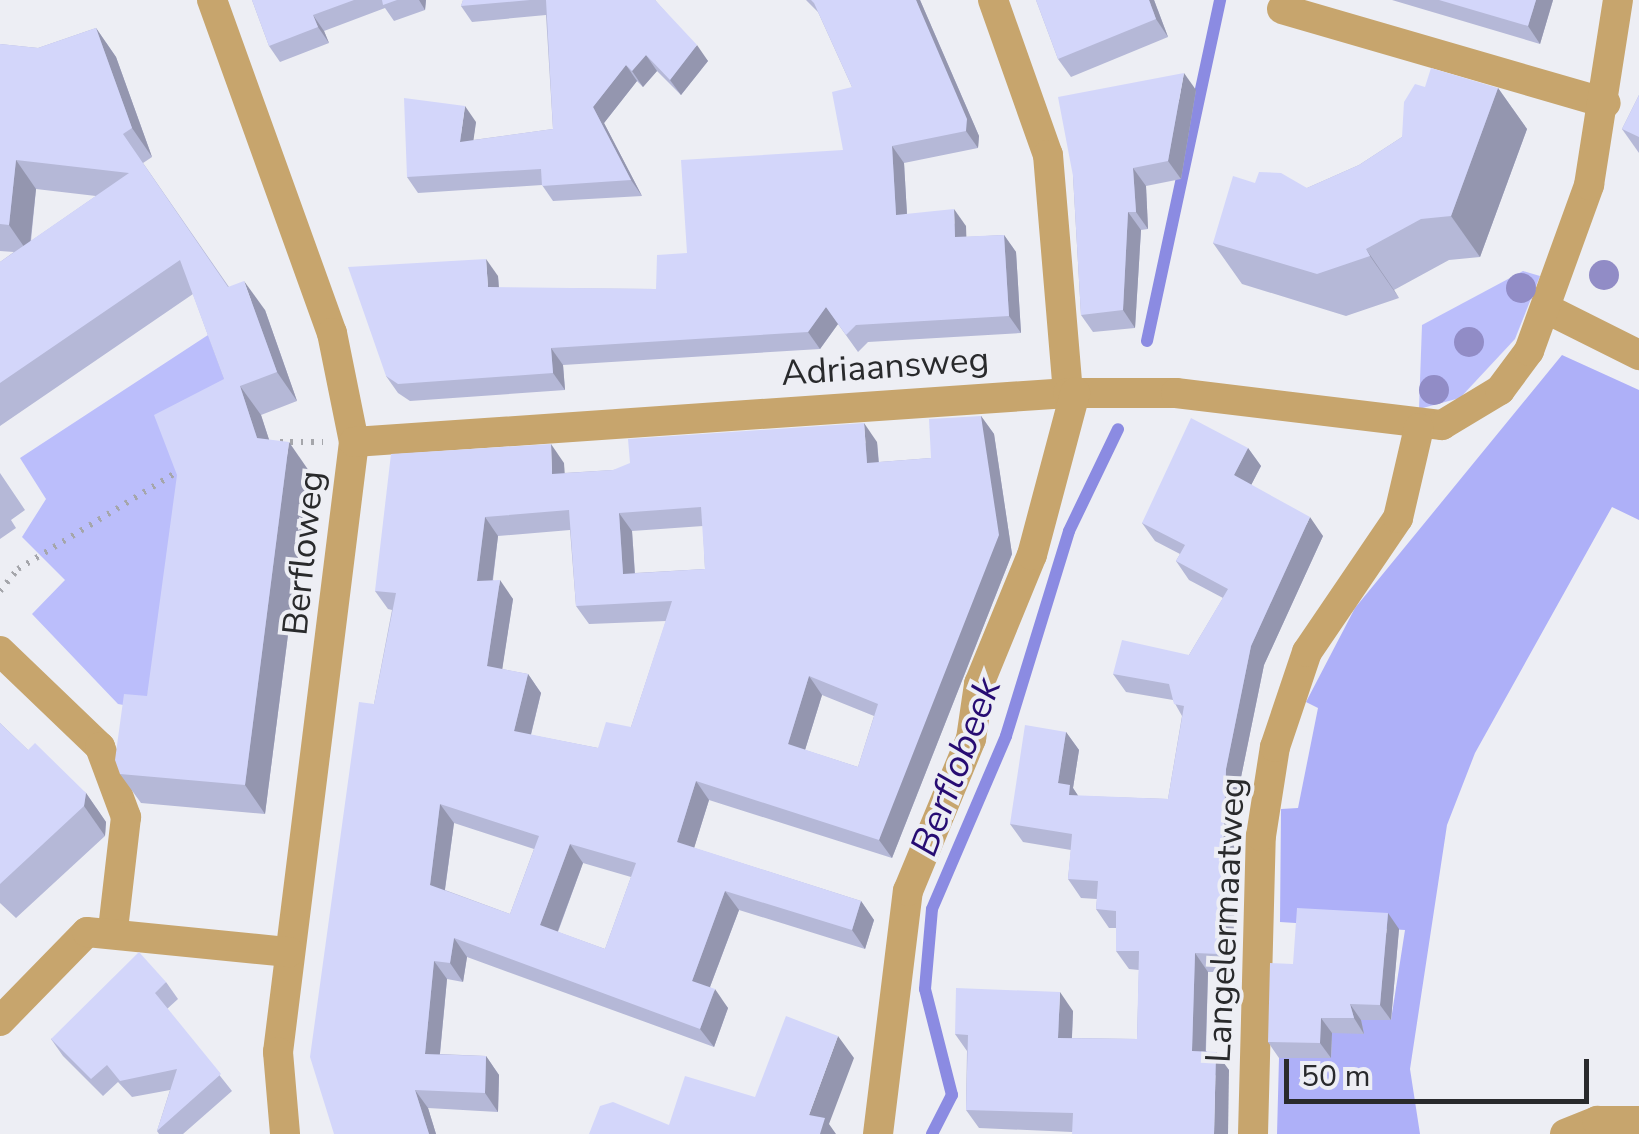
<!DOCTYPE html>
<html>
<head>
<meta charset="utf-8">
<style>
	body { margin:0 }
	#map { position:relative; width:1639px; height:1134px; overflow:hidden; background:#edeef4; font-family:"Nunito Sans",sans-serif }
	div>[style] { position:absolute }
	.green>* { inset:0; background:#bbbefb }
	.forest>* { inset:0; background:#aeb0f8 }
	.stream>* { height:12px; margin:-6px; padding:0 6px; transform-origin:6px; border-radius:6px; background:#8b8be2 }
	.path>* { height:6px; margin-top:-3px; transform-origin:0; background:repeating-linear-gradient(90deg,#a5a6ab 0 2.5px,transparent 0 10.5px) }
	.minor>* { height:30px; margin:-15px; padding:0 15px; transform-origin:15px; border-radius:15px; background:#c7a56d }
	.trees>* { width:30px; height:30px; margin:-15px; border-radius:50%; background:#918cc6 }
	.wall>* { inset:0; background:#b5b8d7 }
	.shaded-wall>* { inset:0; background:#9496af }
	.building>* { inset:0; background:#d3d6fa }
	span { translate:-50% -50%; white-space:nowrap; text-align:center; line-height:1.15; -webkit-text-stroke:8px #edeef4; paint-order:stroke }
	.street-label { font-size:35px; color:#292a2c }
	.water-label { font-size:38px; color:#270c73; font-style:italic }
	.scale { position:absolute; left:1284px; top:1059px; width:305px; height:45px; box-sizing:border-box; border:5px solid #292a2c; border-top:0; padding-left:12px; font-size:30px; line-height:35px; white-space:nowrap; color:#292a2c; -webkit-text-stroke:8px #edeef4; paint-order:stroke }
</style>
</head>
<body>
<div id="map">
	<div class="green">
		<div style="clip-path:polygon(1523px 271px,1540px 276px,1515px 339px,1460px 398px,1419px 409px,1422px 325px)"></div>
		<div style="clip-path:polygon(208px 335px,233px 391px,188px 482px,161px 712px,118px 704px,32px 614px,65px 580px,22px 537px,46px 499px,20px 458px)"></div>
	</div>
	<div class="forest">
		<div style="clip-path:polygon(1562px 355px,1639px 390px,1639px 520px,1612px 507px,1475px 753px,1447px 825px,1410px 1069px,1420px 1134px,1277px 1134px,1279px 1058px,1331px 1058px,1332px 1033px,1361px 1020px,1391px 1020px,1405px 930px,1280px 922px,1281px 809px,1298px 808px,1318px 708px,1306px 702px,1355px 608px)"></div>
	</div>
	<div class="stream">
		<div style="left:1147px;top:341px;width:349px;rotate:-77.9deg"></div>
		<div style="left:932px;top:1134px;width:44px;rotate:-62.9deg"></div>
		<div style="left:952px;top:1095px;width:109px;rotate:-104.3deg"></div>
		<div style="left:925px;top:989px;width:80px;rotate:-85deg"></div>
		<div style="left:932px;top:909px;width:188px;rotate:-66.8deg"></div>
		<div style="left:1006px;top:736px;width:214px;rotate:-72.9deg"></div>
		<div style="left:1069px;top:531px;width:113px;rotate:-64.3deg"></div>
	</div>
	<div class="path">
		<div style="left:280px;top:442px;width:43px"></div>
		<div style="left:0;top:591px;width:28px;rotate:-51deg"></div>
		<div style="left:18px;top:569px;width:186px;rotate:-31.4deg"></div>
	</div>
	<div class="minor">
		<div style="left:212px;top:0;width:354px;rotate:70.2deg"></div>
		<div style="left:332px;top:333px;width:111px;rotate:78.6deg"></div>
		<div style="left:354px;top:442px;width:615px;rotate:97.1deg"></div>
		<div style="left:278px;top:1052px;width:82px;rotate:85.1deg"></div>
		<div style="left:993px;top:0;width:164px;rotate:70.5deg"></div>
		<div style="left:1048px;top:155px;width:239px;rotate:85.2deg"></div>
		<div style="left:1282px;top:9px;width:337px;rotate:16.2deg"></div>
		<div style="left:1547px;top:309px;width:103px;rotate:26.6deg"></div>
		<div style="left:354px;top:442px;width:716px;rotate:-3.93deg"></div>
		<div style="left:1068px;top:393px;width:108px"></div>
		<div style="left:1176px;top:393px;width:268px;rotate:6.9deg"></div>
		<div style="left:1442px;top:425px;width:68px;rotate:-31.1deg"></div>
		<div style="left:1500px;top:390px;width:49px;rotate:-53.4deg"></div>
		<div style="left:1529px;top:351px;width:177px;rotate:-70.1deg"></div>
		<div style="left:1589px;top:185px;width:187px;rotate:-81.1deg"></div>
		<div style="left:0;top:651px;width:139px;rotate:43.8deg"></div>
		<div style="left:100px;top:747px;width:75px;rotate:69.6deg"></div>
		<div style="left:126px;top:817px;width:114px;rotate:96.6deg"></div>
		<div style="left:0;top:1021px;width:124px;rotate:-45.7deg"></div>
		<div style="left:87px;top:932px;width:203px;rotate:5.7deg"></div>
		<div style="left:878px;top:1134px;width:245px;rotate:-83deg"></div>
		<div style="left:908px;top:891px;width:165px;rotate:-67.5deg"></div>
		<div style="left:971px;top:739px;width:56px;rotate:-81.7deg"></div>
		<div style="left:979px;top:684px;width:139px;rotate:-67.7deg"></div>
		<div style="left:1032px;top:555px;width:168px;rotate:-75.1deg"></div>
		<div style="left:1253px;top:1134px;width:298px;rotate:-88.5deg"></div>
		<div style="left:1261px;top:836px;width:90px;rotate:-81.1deg"></div>
		<div style="left:1275px;top:747px;width:100px;rotate:-71.4deg"></div>
		<div style="left:1307px;top:652px;width:162px;rotate:-55.8deg"></div>
		<div style="left:1398px;top:518px;width:92px;rotate:-76.9deg"></div>
		<div style="left:1565px;top:1134px;width:35px;rotate:-22deg"></div>
		<div style="left:1597px;top:1121px;width:42px"></div>
	</div>
	<div class="trees">
		<div style="left:1604px;top:275px"></div>
		<div style="left:1521px;top:288px"></div>
		<div style="left:1469px;top:342px"></div>
		<div style="left:1434px;top:390px"></div>
	</div>
	<div class="wall">
		<div style="clip-path:polygon(252px 0,426px 0,425px 10px,394px 21px,385px 8px,324px 31px,329px 43px,280px 62px,269px 46px)"></div>
		<div style="clip-path:polygon(463px 0,655px 0,708px 61px,681px 95px,657px 71px,643px 87px,637px 81px,604px 123px,642px 196px,553px 201px,542px 185px,418px 193px,407px 177px,476px 122px,473px 140px,553px 129px,546px 15px,472px 22px,461px 6px)"></div>
		<div style="clip-path:polygon(806px 0,920px 0,979px 136px,978px 148px,904px 163px,907px 214px,966px 226px,966px 237px,1004px 235px,1016px 252px,1021px 333px,868px 342px,858px 352px,838px 324px,820px 349px,563px 365px,565px 390px,410px 401px,398px 393px,386px 376px,498px 276px,499px 288px,656px 289px,687px 253px,843px 150px,852px 87px,818px 12px)"></div>
		<div style="clip-path:polygon(1036px 0,1154px 0,1168px 37px,1071px 77px,1058px 59px)"></div>
		<div style="clip-path:polygon(1392px 0,1553px 0,1540px 44px)"></div>
		<div style="clip-path:polygon(evenodd,96px 28px,116px 57px,152px 157px,143px 163px,229px 287px,265px 310px,297px 401px,261px 415px,269px 440px,309px 471px,265px 814px,141px 803px,120px 774px,147px 696px,224px 379px,193px 294px,0 426px,0 262px,14px 252px,0 251px,0 44px,38px 48px,96px 28px,36px 189px,96px 196px,31px 241px,36px 189px)"></div>
		<div style="clip-path:polygon(1425px 87px,1498px 88px,1527px 129px,1480px 257px,1449px 260px,1394px 290px,1399px 298px,1346px 316px,1242px 284px,1213px 243px,1255px 183px,1307px 188px,1359px 165px,1402px 137px)"></div>
		<div style="clip-path:polygon(1196px 90px,1181px 179px,1146px 186px,1148px 229px,1141px 230px,1135px 328px,1093px 332px,1081px 315px,1073px 176px)"></div>
		<div style="clip-path:polygon(1639px 95px,1639px 153px,1622px 129px)"></div>
		<div style="clip-path:polygon(evenodd,981px 416px,994px 434px,1012px 554px,892px 858px,709px 800px,694px 848px,861px 901px,874px 920px,865px 949px,739px 910px,710px 987px,728px 1008px,714px 1047px,467px 957px,463px 982px,447px 979px,440px 1054px,486px 1056px,499px 1075px,498px 1112px,428px 1108px,436px 1134px,334px 1134px,374px 704px,392px 610px,388px 609px,375px 591px,564px 463px,564px 473px,613px 470px,877px 442px,879px 462px,931px 458px,981px 416px,703px 526px,705px 569px,635px 573px,632px 531px,703px 526px,981px 416px,570px 530px,576px 606px,589px 624px,666px 621px,631px 727px,598px 748px,531px 735px,541px 693px,528px 674px,502px 669px,513px 599px,493px 580px,498px 536px,570px 530px,981px 416px,822px 695px,874px 716px,858px 767px,805px 750px,822px 695px,981px 416px,454px 823px,534px 849px,510px 914px,445px 890px,454px 823px,981px 416px,583px 863px,631px 877px,605px 949px,558px 932px,583px 863px)"></div>
		<div style="clip-path:polygon(1248px 448px,1261px 466px,1251px 485px,1323px 536px,1264px 665px,1239px 787px,1232px 972px,1208px 972px,1206px 1051px,1229px 1070px,1072px 1132px,979px 1128px,966px 1110px,967px 1051px,955px 1034px,1073px 1011px,1072px 1038px,1137px 1039px,1139px 970px,1129px 969px,1116px 951px,1116px 928px,1109px 928px,1096px 909px,1097px 899px,1081px 898px,1068px 879px,1071px 850px,1023px 842px,1010px 824px,1066px 732px,1079px 750px,1073px 788px,1078px 796px,1168px 799px,1182px 716px,1173px 700px,1126px 692px,1113px 674px,1189px 655px,1223px 598px,1189px 580px,1176px 561px,1180px 554px,1155px 541px,1142px 523px)"></div>
		<div style="clip-path:polygon(0 473px,25px 510px,11px 520px,16px 528px,0 539px)"></div>
		<div style="clip-path:polygon(0 723px,28px 750px,86px 793px,106px 822px,105px 836px,16px 918px,0 903px)"></div>
		<div style="clip-path:polygon(1399px 929px,1391px 1020px,1361px 1020px,1364px 1034px,1332px 1033px,1331px 1058px,1279px 1058px,1268px 1042px,1293px 964px)"></div>
		<div style="clip-path:polygon(166px 982px,178px 999px,167px 1009px,232px 1091px,183px 1134px,159px 1134px,157px 1131px,170px 1090px,132px 1097px,118px 1082px,103px 1096px,63px 1056px,51px 1039px)"></div>
	</div>
	<div class="shaded-wall">
		<div style="clip-path:polygon(419px 0,426px 0,425px 10px)"></div>
		<div style="clip-path:polygon(916px 0,920px 0,979px 136px,978px 148px,966px 131px)"></div>
		<div style="clip-path:polygon(1149px 0,1154px 0,1168px 37px,1156px 19px)"></div>
		<div style="clip-path:polygon(1536px 0,1553px 0,1540px 44px,1528px 26px)"></div>
		<div style="clip-path:polygon(313px 15px,324px 31px,329px 43px,318px 27px)"></div>
		<div style="clip-path:polygon(96px 28px,116px 57px,152px 157px,132px 128px)"></div>
		<div style="clip-path:polygon(697px 45px,708px 61px,681px 95px,670px 80px)"></div>
		<div style="clip-path:polygon(646px 55px,657px 71px,643px 87px,632px 71px)"></div>
		<div style="clip-path:polygon(626px 65px,637px 81px,604px 123px,642px 196px,631px 180px,593px 107px)"></div>
		<div style="clip-path:polygon(1184px 73px,1196px 90px,1181px 179px,1168px 161px)"></div>
		<div style="clip-path:polygon(1498px 88px,1527px 129px,1480px 257px,1451px 216px)"></div>
		<div style="clip-path:polygon(465px 106px,476px 122px,471px 158px,460px 142px)"></div>
		<div style="clip-path:polygon(892px 146px,904px 163px,908px 232px,896px 215px)"></div>
		<div style="clip-path:polygon(16px 160px,36px 189px,29px 254px,9px 225px)"></div>
		<div style="clip-path:polygon(1133px 168px,1146px 186px,1148px 229px,1136px 212px)"></div>
		<div style="clip-path:polygon(954px 209px,966px 226px,967px 255px,955px 237px)"></div>
		<div style="clip-path:polygon(1128px 212px,1141px 230px,1135px 328px,1123px 310px)"></div>
		<div style="clip-path:polygon(1004px 235px,1016px 252px,1021px 333px,1009px 316px)"></div>
		<div style="clip-path:polygon(1366px 249px,1394px 290px,1399px 298px,1370px 256px)"></div>
		<div style="clip-path:polygon(486px 259px,498px 276px,500px 304px,488px 287px)"></div>
		<div style="clip-path:polygon(244px 281px,265px 310px,297px 401px,277px 372px)"></div>
		<div style="clip-path:polygon(826px 307px,838px 324px,820px 349px,808px 332px)"></div>
		<div style="clip-path:polygon(551px 348px,563px 365px,565px 390px,553px 373px)"></div>
		<div style="clip-path:polygon(240px 386px,261px 415px,278px 467px,257px 438px)"></div>
		<div style="clip-path:polygon(981px 416px,994px 434px,1012px 554px,892px 858px,879px 840px)"></div>
		<div style="clip-path:polygon(864px 423px,877px 442px,880px 481px,867px 463px)"></div>
		<div style="clip-path:polygon(289px 442px,309px 471px,265px 814px,245px 785px)"></div>
		<div style="clip-path:polygon(551px 444px,564px 463px,566px 492px,552px 474px)"></div>
		<div style="clip-path:polygon(1248px 448px,1261px 466px,1247px 493px,1234px 475px)"></div>
		<div style="clip-path:polygon(619px 513px,632px 531px,636px 593px,623px 574px)"></div>
		<div style="clip-path:polygon(485px 517px,498px 536px,490px 600px,477px 581px)"></div>
		<div style="clip-path:polygon(1310px 517px,1323px 536px,1264px 665px,1239px 787px,1232px 972px,1219px 954px,1226px 769px,1251px 646px)"></div>
		<div style="clip-path:polygon(500px 580px,513px 599px,500px 684px,487px 666px)"></div>
		<div style="clip-path:polygon(528px 674px,541px 693px,527px 750px,514px 731px)"></div>
		<div style="clip-path:polygon(809px 676px,822px 695px,801px 763px,788px 744px)"></div>
		<div style="clip-path:polygon(1066px 732px,1079px 750px,1073px 788px,1083px 803px,1082px 814px,1058px 783px)"></div>
		<div style="clip-path:polygon(696px 781px,709px 800px,690px 861px,677px 842px)"></div>
		<div style="clip-path:polygon(86px 793px,106px 822px,105px 836px,84px 806px)"></div>
		<div style="clip-path:polygon(440px 804px,454px 823px,443px 903px,430px 885px)"></div>
		<div style="clip-path:polygon(570px 844px,583px 863px,553px 944px,540px 925px)"></div>
		<div style="clip-path:polygon(725px 891px,739px 910px,705px 1000px,692px 981px)"></div>
		<div style="clip-path:polygon(861px 901px,874px 920px,865px 949px,852px 930px)"></div>
		<div style="clip-path:polygon(1388px 913px,1399px 929px,1391px 1020px,1380px 1005px)"></div>
		<div style="clip-path:polygon(454px 938px,467px 957px,463px 982px,450px 963px)"></div>
		<div style="clip-path:polygon(1195px 953px,1208px 972px,1205px 1069px,1192px 1051px)"></div>
		<div style="clip-path:polygon(434px 961px,447px 979px,438px 1073px,425px 1054px)"></div>
		<div style="clip-path:polygon(715px 989px,728px 1008px,714px 1047px,700px 1029px)"></div>
		<div style="clip-path:polygon(1060px 992px,1073px 1011px,1071px 1057px,1058px 1038px)"></div>
		<div style="clip-path:polygon(1350px 1004px,1361px 1020px,1364px 1034px,1354px 1018px)"></div>
		<div style="clip-path:polygon(1321px 1018px,1332px 1033px,1331px 1058px,1320px 1043px)"></div>
		<div style="clip-path:polygon(838px 1036px,854px 1058px,829px 1124px,836px 1134px,820px 1134px,809px 1115px)"></div>
		<div style="clip-path:polygon(1216px 1052px,1229px 1070px,1228px 1134px,1214px 1134px)"></div>
		<div style="clip-path:polygon(486px 1056px,499px 1075px,498px 1112px,485px 1093px)"></div>
		<div style="clip-path:polygon(415px 1090px,428px 1108px,436px 1134px,429px 1134px)"></div>
	</div>
	<div class="building">
		<div style="clip-path:polygon(252px 0,354px 0,313px 15px,318px 27px,269px 46px)"></div>
		<div style="clip-path:polygon(382px 0,397px 0,383px 5px)"></div>
		<div style="clip-path:polygon(463px 0,530px 0,461px 6px)"></div>
		<div style="clip-path:polygon(546px 0,655px 0,697px 45px,670px 80px,646px 55px,632px 71px,626px 65px,593px 107px,631px 180px,542px 186px,541px 169px,407px 177px,404px 98px,465px 106px,460px 142px,553px 129px)"></div>
		<div style="clip-path:polygon(811px 0,916px 0,967px 119px,966px 131px,892px 146px,896px 215px,954px 209px,955px 237px,1004px 235px,1009px 316px,856px 325px,846px 335px,826px 307px,808px 332px,551px 348px,553px 373px,398px 384px,386px 376px,348px 267px,486px 259px,488px 287px,656px 289px,657px 255px,687px 253px,681px 160px,843px 150px,832px 92px,852px 87px,814px 3px)"></div>
		<div style="clip-path:polygon(1036px 0,1149px 0,1156px 19px,1058px 59px)"></div>
		<div style="clip-path:polygon(1439px 0,1536px 0,1528px 26px)"></div>
		<div style="clip-path:polygon(96px 28px,132px 128px,123px 134px,228px 287px,244px 281px,277px 372px,240px 386px,257px 438px,289px 442px,245px 785px,120px 774px,115px 760px,124px 694px,147px 696px,177px 475px,154px 415px,224px 379px,180px 260px,0 383px,0 262px,129px 173px,16px 160px,9px 225px,0 224px,0 44px,38px 48px)"></div>
		<div style="clip-path:polygon(1431px 68px,1498px 88px,1451px 216px,1421px 219px,1366px 249px,1370px 256px,1317px 274px,1213px 243px,1233px 176px,1255px 183px,1259px 172px,1281px 173px,1307px 188px,1359px 165px,1402px 137px,1404px 102px,1415px 84px,1425px 87px)"></div>
		<div style="clip-path:polygon(1184px 73px,1168px 161px,1133px 168px,1136px 212px,1128px 212px,1123px 310px,1081px 315px,1073px 176px,1058px 97px)"></div>
		<div style="clip-path:polygon(1639px 95px,1639px 137px,1622px 129px)"></div>
		<div style="clip-path:polygon(evenodd,981px 416px,999px 535px,879px 840px,696px 781px,677px 842px,861px 901px,852px 930px,725px 891px,692px 981px,715px 989px,700px 1029px,454px 938px,450px 963px,434px 961px,425px 1054px,486px 1056px,485px 1093px,415px 1090px,429px 1134px,334px 1134px,310px 1057px,359px 702px,374px 704px,396px 593px,375px 591px,391px 454px,551px 444px,552px 474px,613px 470px,630px 463px,628px 439px,864px 423px,867px 463px,931px 458px,929px 419px,981px 416px,701px 507px,705px 569px,623px 574px,619px 513px,701px 507px,981px 416px,569px 510px,576px 606px,672px 601px,631px 727px,606px 722px,598px 748px,514px 731px,528px 674px,487px 666px,500px 580px,477px 581px,485px 517px,569px 510px,981px 416px,809px 676px,878px 704px,858px 767px,788px 744px,809px 676px,981px 416px,440px 804px,539px 836px,510px 914px,430px 885px,440px 804px,981px 416px,570px 844px,636px 863px,605px 949px,540px 925px,570px 844px)"></div>
		<div style="clip-path:polygon(1191px 418px,1248px 448px,1234px 475px,1310px 517px,1251px 646px,1226px 769px,1219px 954px,1195px 953px,1192px 1051px,1216px 1052px,1214px 1134px,1072px 1134px,1073px 1113px,966px 1110px,968px 1035px,955px 1034px,956px 988px,1060px 992px,1058px 1038px,1137px 1039px,1139px 951px,1116px 951px,1116px 911px,1096px 909px,1098px 881px,1068px 879px,1072px 834px,1010px 824px,1025px 725px,1066px 732px,1058px 783px,1070px 785px,1069px 795px,1168px 799px,1184px 706px,1174px 704px,1169px 684px,1113px 674px,1122px 640px,1189px 655px,1228px 589px,1176px 561px,1185px 545px,1142px 523px)"></div>
		<div style="clip-path:polygon(0 723px,28px 750px,35px 743px,86px 793px,84px 806px,0 884px)"></div>
		<div style="clip-path:polygon(1297px 908px,1388px 913px,1380px 1005px,1350px 1004px,1354px 1018px,1321px 1018px,1320px 1043px,1268px 1042px,1270px 963px,1293px 964px)"></div>
		<div style="clip-path:polygon(139px 952px,166px 982px,155px 993px,221px 1074px,157px 1131px,177px 1069px,120px 1081px,107px 1065px,91px 1079px,51px 1039px)"></div>
		<div style="clip-path:polygon(786px 1016px,838px 1036px,809px 1115px,825px 1118px,820px 1134px,589px 1134px,600px 1106px,613px 1102px,669px 1125px,685px 1076px,755px 1097px)"></div>
	</div>
	<div class="street-label">
		<span style="left:885px;top:367px;rotate:-4deg">Adriaansweg</span>
		<span style="left:304px;top:553px;rotate:-84deg">Berfloweg</span>
		<span style="left:1226px;top:920px;rotate:-87deg">Langelermaatweg</span>
	</div>
	<div class="water-label">
		<span style="left:956px;top:767px;rotate:-69deg">Berflobeek</span>
	</div>
	<div class="scale">50 m</div>
</div>
</body>
</html>
